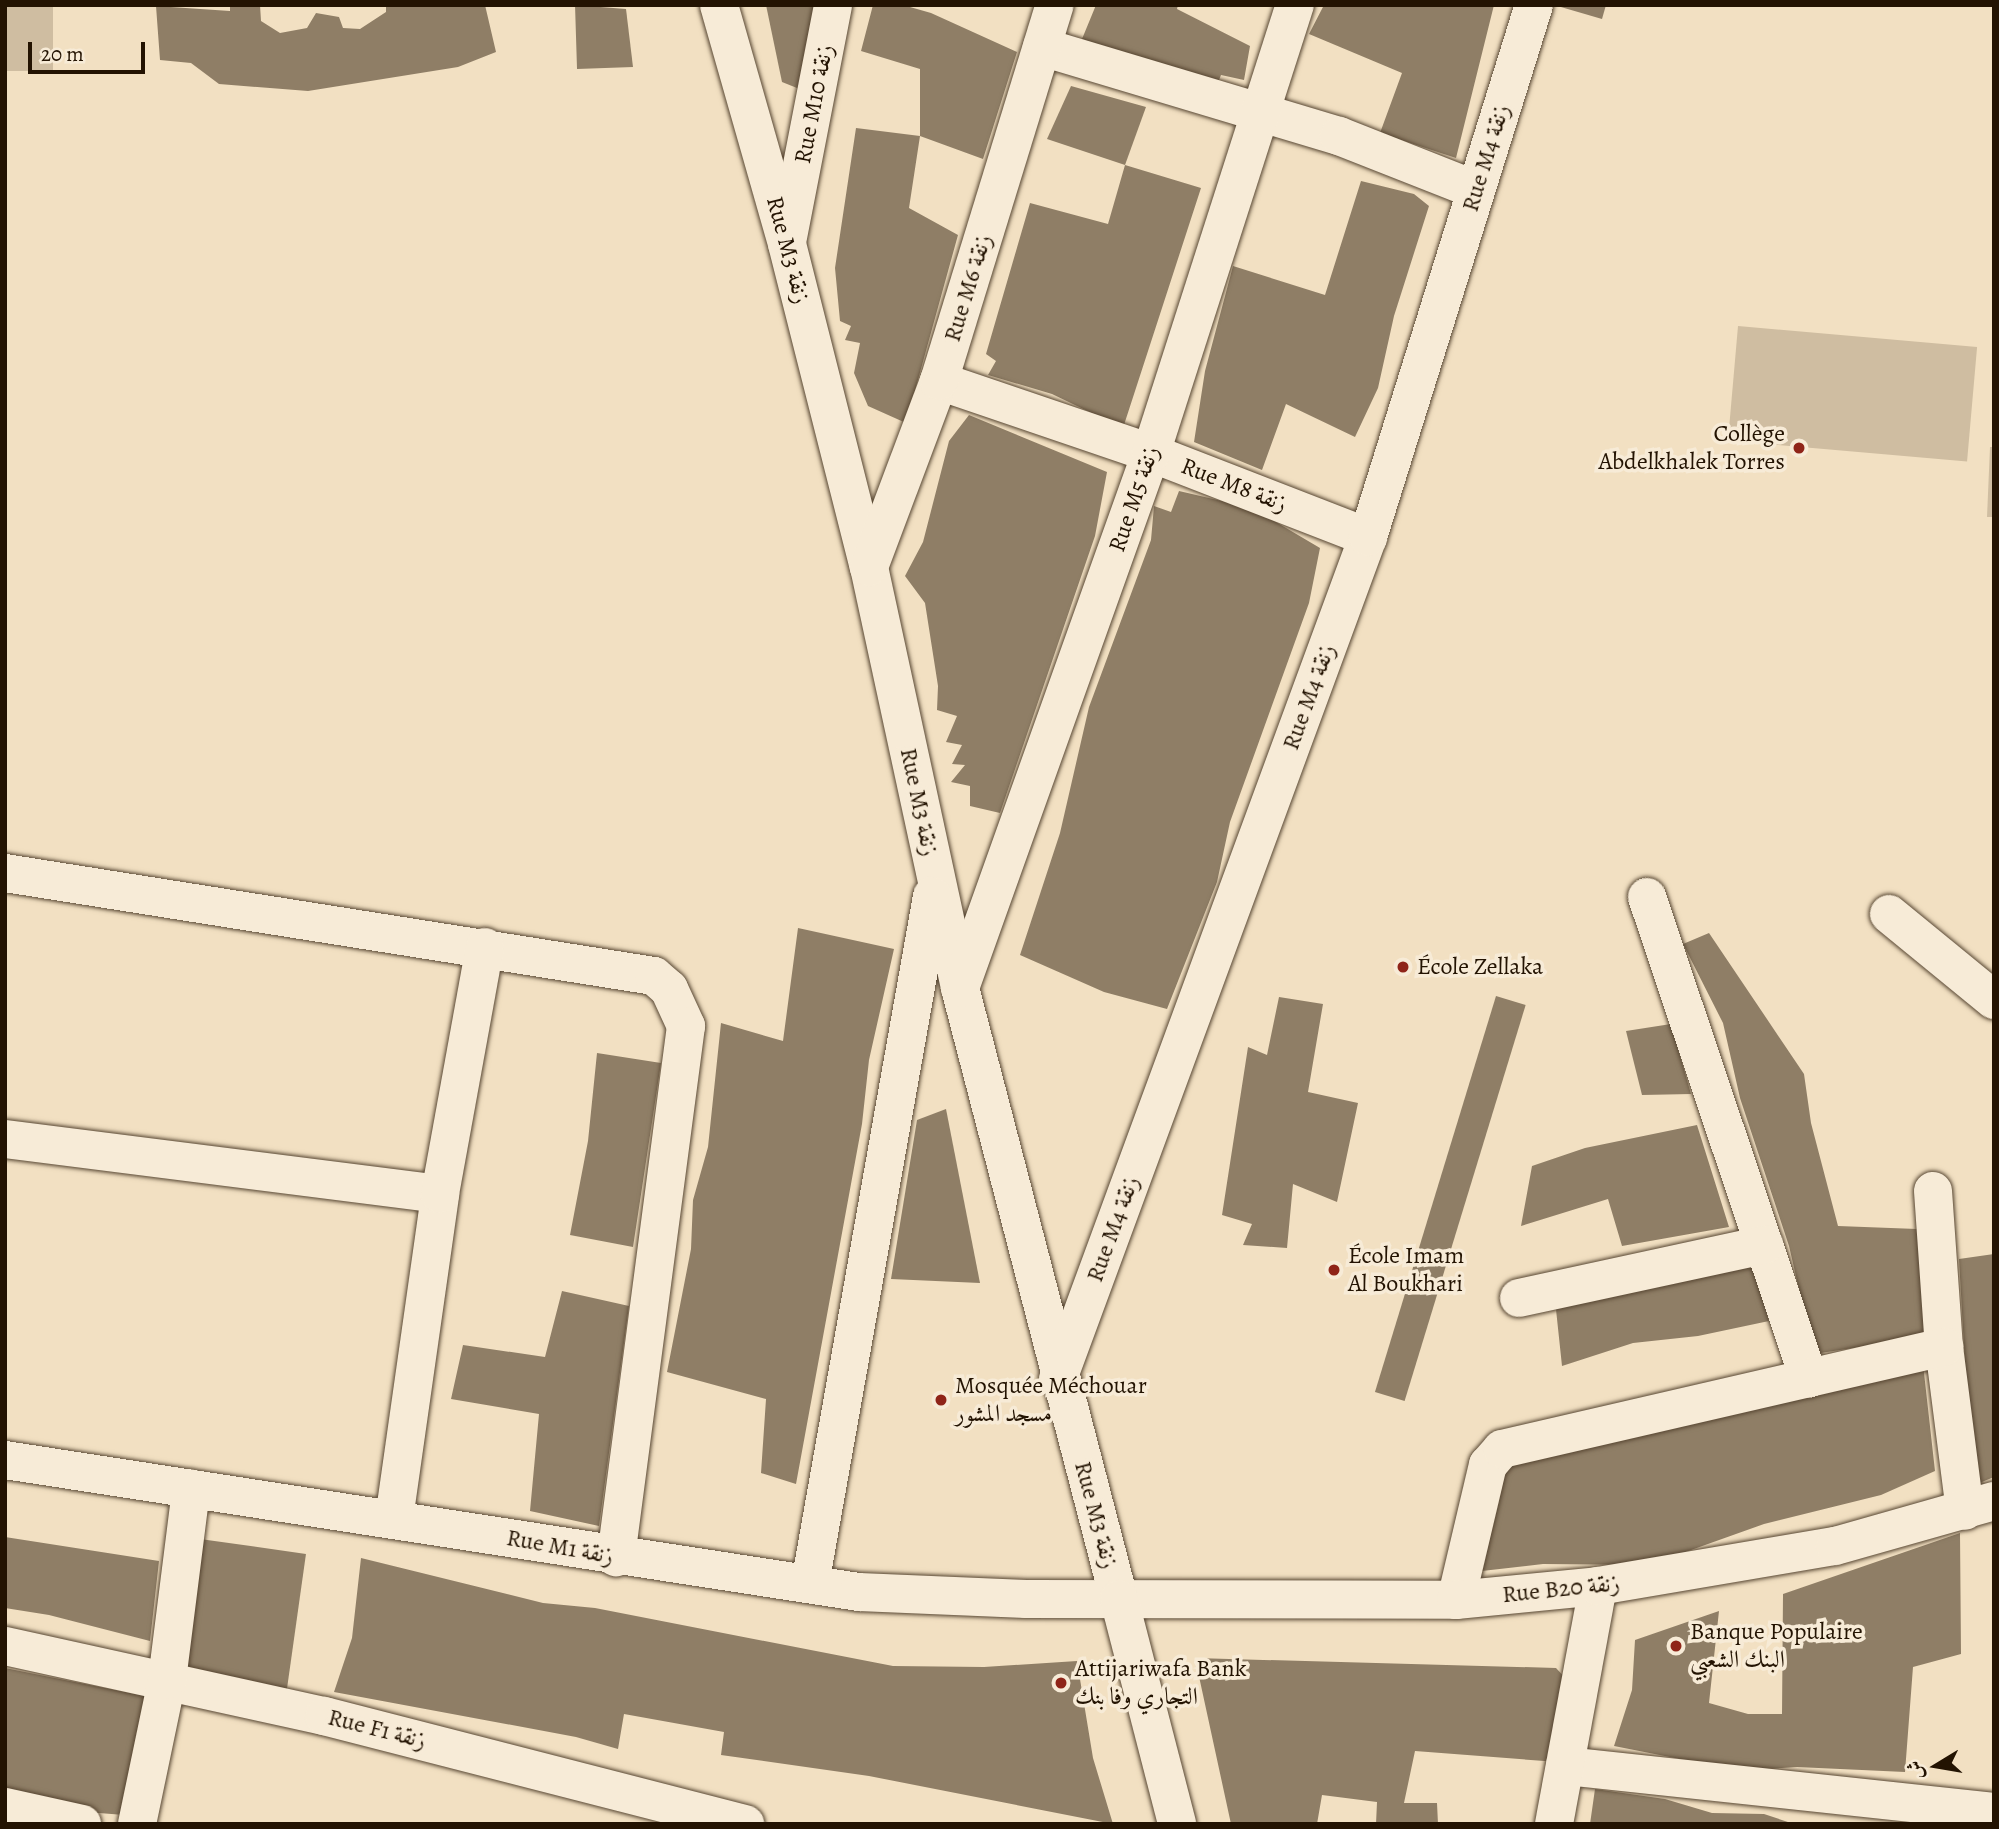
<!DOCTYPE html>
<html>
<head>
<meta charset="utf-8">
<style>
	body { margin:0 }
	#map { position:relative; width:1999px; height:1829px; overflow:hidden; background:#f2e0c2; font-family:Alegreya,Amiri,serif }
	div>[style] { position:absolute }
	.green>* { inset:0; background:#cfbda1; transform-origin:0 0 }
	.building>* { inset:0; background:#8f7e66; transform-origin:0 0 }
	.roads { filter:drop-shadow(0 0 2px #574632) drop-shadow(0 0 2px #574632) }
	.street>* { height:38px; margin:-19px; padding:0 19px; transform-origin:19px; border-radius:19px; background:#f7ebd7 }
	.secondary>* { height:38px; margin:-19px; padding:0 19px; transform-origin:19px; border-radius:19px; background:#f7ebd7 }
	.dots>* { width:19px; height:19px; translate:-50% -50%; box-sizing:border-box; border:4px solid #f7ebd7; border-radius:50% }
	span { translate:-50% -50%; white-space:nowrap; text-align:center; line-height:1.15; -webkit-text-stroke:7px #f7ebd7; paint-order:stroke }
	.street-label { font-size:24px; color:#231302 }
	.poi-label { font-size:24px; color:#231302 }
	.right { translate:-100% -50%; text-align:right }
	.left { translate:0 -50%; text-align:left }
	.frame { position:absolute; inset:0; border:7px solid #231302; pointer-events:none }
	.north { position:absolute; left:1901px; top:1731px; width:70px; height:70px; -webkit-text-stroke:5px #f7ebd7; paint-order:stroke; rotate:259deg; font-size:19px; font-weight:700; line-height:28px; text-align:center; color:#231302 }
	.north::after { content:''; display:block; margin:auto; width:24px; height:32px; background:#231302; clip-path:polygon(50% 0,100% 100%,50% 72%,0 100%) }
	.scale { position:absolute; left:28px; top:42px; width:117px; height:32px; box-sizing:border-box; border:4px solid #231302; border-top:0; padding-left:9px; font-size:21px; line-height:24px; white-space:nowrap; color:#231302; -webkit-text-stroke:5px #f7ebd7; paint-order:stroke }
</style>
</head>
<body>
<div id="map">
	<div class="green">
		<div style="left:5px;top:5px;width:48px;height:66px"></div>
		<div style="left:1738px;top:326px;width:240px;height:115px;rotate:5deg"></div>
		<div style="clip-path:polygon(1990px 447px,1994px 447px,1994px 517px,1987px 517px)"></div>
	</div>
	<div class="building">
		<div style="clip-path:polygon(230px 5px,260px 5px,261px 21px,280px 33px,307px 28px,316px 13px,339px 17px,343px 28px,360px 29px,386px 12px,386px 5px,485px 5px,496px 52px,458px 67px,308px 91px,219px 84px,191px 63px,160px 60px,156px 6px,230px 11px)"></div>
		<div style="clip-path:polygon(575px 5px,626px 9px,633px 67px,577px 69px)"></div>
		<div style="clip-path:polygon(766px 5px,821px 5px,807px 92px,782px 82px)"></div>
		<div style="clip-path:polygon(873px 5px,903px 5px,931px 13px,1017px 52px,983px 159px,920px 136px,909px 208px,958px 235px,906px 423px,868px 406px,854px 373px,860px 343px,845px 340px,851px 326px,840px 321px,835px 268px,856px 128px,920px 136px,920px 69px,861px 51px)"></div>
		<div style="clip-path:polygon(1096px 5px,1178px 5px,1177px 9px,1250px 46px,1244px 80px,1221px 75px,1215px 90px,1082px 39px)"></div>
		<div style="clip-path:polygon(1324px 5px,1494px 5px,1456px 158px,1380px 133px,1402px 73px,1309px 34px)"></div>
		<div style="clip-path:polygon(1554px 5px,1606px 5px,1602px 19px)"></div>
		<div style="clip-path:polygon(1071px 86px,1146px 107px,1125px 165px,1047px 139px)"></div>
		<div style="clip-path:polygon(1125px 165px,1201px 188px,1123px 428px,1052px 394px,988px 375px,996px 361px,986px 354px,1030px 203px,1108px 224px)"></div>
		<div style="clip-path:polygon(1361px 181px,1414px 194px,1429px 206px,1394px 316px,1378px 388px,1355px 437px,1286px 404px,1262px 470px,1194px 442px,1205px 371px,1233px 266px,1325px 295px)"></div>
		<div style="clip-path:polygon(969px 415px,1107px 472px,1095px 536px,1000px 813px,970px 806px,970px 786px,951px 782px,965px 765px,952px 764px,962px 745px,946px 742px,957px 716px,937px 710px,938px 686px,925px 603px,905px 576px,923px 542px,949px 441px)"></div>
		<div style="clip-path:polygon(1179px 491px,1252px 508px,1320px 548px,1309px 603px,1230px 822px,1217px 882px,1167px 1009px,1104px 992px,1020px 955px,1060px 833px,1089px 707px,1151px 540px,1154px 506px,1171px 512px)"></div>
		<div style="clip-path:polygon(798px 928px,894px 949px,869px 1060px,862px 1124px,796px 1484px,761px 1473px,766px 1399px,667px 1372px,691px 1249px,693px 1200px,708px 1147px,721px 1023px,783px 1041px)"></div>
		<div style="clip-path:polygon(1709px 933px,1804px 1074px,1811px 1123px,1838px 1226px,1917px 1229px,1925px 1337px,1814px 1354px,1789px 1246px,1740px 1098px,1723px 1023px,1683px 944px)"></div>
		<div style="left:1496px;top:996px;width:31px;height:414px;rotate:17deg"></div>
		<div style="clip-path:polygon(1279px 997px,1323px 1004px,1308px 1092px,1358px 1103px,1337px 1202px,1293px 1184px,1287px 1248px,1243px 1245px,1252px 1224px,1222px 1215px,1248px 1047px,1267px 1055px)"></div>
		<div style="clip-path:polygon(1671px 1024px,1691px 1094px,1642px 1095px,1626px 1031px)"></div>
		<div style="clip-path:polygon(597px 1053px,661px 1063px,633px 1247px,570px 1235px,588px 1141px)"></div>
		<div style="clip-path:polygon(946px 1109px,980px 1283px,891px 1279px,917px 1120px)"></div>
		<div style="clip-path:polygon(1697px 1125px,1729px 1227px,1622px 1246px,1608px 1199px,1521px 1226px,1532px 1166px,1585px 1148px)"></div>
		<div style="clip-path:polygon(1994px 1254px,1994px 1477px,1972px 1486px,1959px 1259px)"></div>
		<div style="clip-path:polygon(1752px 1257px,1769px 1321px,1698px 1336px,1633px 1343px,1562px 1366px,1555px 1300px)"></div>
		<div style="clip-path:polygon(562px 1291px,629px 1306px,599px 1526px,530px 1511px,539px 1414px,451px 1399px,463px 1345px,545px 1357px)"></div>
		<div style="clip-path:polygon(1923px 1364px,1935px 1471px,1881px 1495px,1764px 1524px,1649px 1565px,1543px 1564px,1473px 1572px,1497px 1464px)"></div>
		<div style="clip-path:polygon(1960px 1533px,1961px 1654px,1913px 1667px,1905px 1772px,1797px 1767px,1741px 1771px,1614px 1746px,1632px 1690px,1635px 1640px,1719px 1611px,1709px 1703px,1748px 1714px,1782px 1714px,1783px 1594px)"></div>
		<div style="clip-path:polygon(5px 1537px,159px 1561px,150px 1641px,49px 1615px,5px 1608px)"></div>
		<div style="left:200px;top:1539px;width:107px;height:137px;rotate:8deg"></div>
		<div style="clip-path:polygon(361px 1558px,543px 1603px,595px 1608px,893px 1666px,984px 1667px,1077px 1661px,1093px 1758px,1113px 1824px,869px 1776px,721px 1755px,724px 1732px,624px 1714px,618px 1749px,576px 1737px,334px 1692px,352px 1638px)"></div>
		<div style="clip-path:polygon(1195px 1658px,1556px 1668px,1570px 1683px,1558px 1762px,1415px 1751px,1404px 1803px,1437px 1803px,1438px 1824px,1376px 1824px,1377px 1802px,1322px 1795px,1317px 1824px,1231px 1824px)"></div>
		<div style="clip-path:polygon(5px 1668px,145px 1696px,124px 1815px,74px 1811px,5px 1792px)"></div>
		<div style="clip-path:polygon(1595px 1789px,1665px 1799px,1712px 1813px,1764px 1814px,1794px 1824px,1590px 1824px)"></div>
	</div>
	<div class="roads">
		<div class="street">
			<div style="left:719px;top:5px;width:248px;rotate:74.1deg"></div>
			<div style="left:787px;top:244px;width:333px;rotate:75.8deg"></div>
			<div style="left:869px;top:567px;width:431px;rotate:77.8deg"></div>
			<div style="left:960px;top:988px;width:631px;rotate:75.41deg"></div>
			<div style="left:1042px;top:47px;width:310px;rotate:16.7deg"></div>
			<div style="left:1339px;top:136px;width:147px;rotate:21.5deg"></div>
			<div style="left:788px;top:237px;width:236px;rotate:-79deg"></div>
			<div style="left:939px;top:381px;width:224px;rotate:18.8deg"></div>
			<div style="left:1151px;top:453px;width:233px;rotate:21.2deg"></div>
			<div style="left:869px;top:567px;width:199px;rotate:-69.4deg"></div>
			<div style="left:939px;top:381px;width:393px;rotate:-72.9deg"></div>
			<div style="left:5px;top:873px;width:657px;rotate:9.02deg"></div>
			<div style="left:654px;top:976px;width:20px;rotate:41deg"></div>
			<div style="left:669px;top:989px;width:41px;rotate:65.3deg"></div>
			<div style="left:686px;top:1026px;width:536px;rotate:97.51deg"></div>
			<div style="left:1647px;top:897px;width:508px;rotate:71.42deg"></div>
			<div style="left:1889px;top:914px;width:136px;rotate:39.3deg"></div>
			<div style="left:960px;top:988px;width:568px;rotate:-70.35deg"></div>
			<div style="left:1151px;top:453px;width:471px;rotate:-72.2deg"></div>
			<div style="left:5px;top:1139px;width:438px;rotate:7.2deg"></div>
			<div style="left:1933px;top:1191px;width:156px;rotate:86deg"></div>
			<div style="left:1944px;top:1347px;width:165px;rotate:82.7deg"></div>
			<div style="left:1519px;top:1298px;width:251px;rotate:-12.2deg"></div>
			<div style="left:1058px;top:1379px;width:897px;rotate:-69.79deg"></div>
			<div style="left:1368px;top:537px;width:557px;rotate:-72.67deg"></div>
			<div style="left:394px;top:1519px;width:328px;rotate:-81.9deg"></div>
			<div style="left:440px;top:1194px;width:251px;rotate:-79.7deg"></div>
			<div style="left:810px;top:1584px;width:699px;rotate:-79.94deg"></div>
			<div style="left:1456px;top:1600px;width:139px;rotate:-76.7deg"></div>
			<div style="left:1488px;top:1465px;width:21px;rotate:-49deg"></div>
			<div style="left:1502px;top:1449px;width:454px;rotate:-13deg"></div>
			<div style="left:5px;top:1646px;width:327px;rotate:12.4deg"></div>
			<div style="left:324px;top:1716px;width:435px;rotate:14.4deg"></div>
			<div style="left:1565px;top:1766px;width:431px;rotate:6.1deg"></div>
			<div style="left:5px;top:1807px;width:79px;rotate:12.4deg"></div>
			<div style="left:137px;top:1824px;width:147px;rotate:-78.2deg"></div>
			<div style="left:167px;top:1680px;width:193px;rotate:-82.8deg"></div>
			<div style="left:1554px;top:1824px;width:242px;rotate:-79.5deg"></div>
		</div>
		<div class="secondary">
			<div style="left:5px;top:1460px;width:864px;rotate:8.79deg"></div>
			<div style="left:859px;top:1592px;width:167px;rotate:2.4deg"></div>
			<div style="left:1026px;top:1599px;width:430px;rotate:0.1deg"></div>
			<div style="left:1456px;top:1600px;width:143px;rotate:-5.6deg"></div>
			<div style="left:1598px;top:1586px;width:240px;rotate:-9.6deg"></div>
			<div style="left:1835px;top:1546px;width:165px;rotate:-15.8deg"></div>
			<div style="left:1119px;top:1599px;width:232px;rotate:75.5deg"></div>
		</div>
	</div>
	<div class="dots">
		<div style="left:1799px;top:448px;background:#8f2418"></div>
		<div style="left:1403px;top:967px;background:#8f2418"></div>
		<div style="left:1334px;top:1270px;background:#8f2418"></div>
		<div style="left:941px;top:1400px;background:#8f2418"></div>
		<div style="left:1676px;top:1646px;background:#8f2418"></div>
		<div style="left:1061px;top:1683px;background:#8f2418"></div>
	</div>
	<div class="street-label">
		<span style="left:814px;top:104px;rotate:-79deg">Rue M10 زنقة</span>
		<span style="left:1486px;top:158px;rotate:-73deg">Rue M4 زنقة</span>
		<span style="left:788px;top:250px;rotate:75deg">Rue M3 زنقة</span>
		<span style="left:968px;top:288px;rotate:-73deg">Rue M6 زنقة</span>
		<span style="left:1234px;top:485px;rotate:21deg">Rue M8 زنقة</span>
		<span style="left:1134px;top:499px;rotate:-71deg">Rue M5 زنقة</span>
		<span style="left:1309px;top:697px;rotate:-70deg">Rue M4 زنقة</span>
		<span style="left:919px;top:802px;rotate:78deg">Rue M3 زنقة</span>
		<span style="left:1113px;top:1229px;rotate:-70deg">Rue M4 زنقة</span>
		<span style="left:1096px;top:1515px;rotate:75deg">Rue M3 زنقة</span>
		<span style="left:560px;top:1547px;rotate:10deg">Rue M1 زنقة</span>
		<span style="left:1561px;top:1589px;rotate:-6deg">Rue B20 زنقة</span>
		<span style="left:377px;top:1729px;rotate:14deg">Rue F1 زنقة</span>
	</div>
	<div class="poi-label">
		<span class="right" style="left:1785px;top:448px">Collège<br>Abdelkhalek Torres</span>
		<span class="left" style="left:1417px;top:967px">École Zellaka</span>
		<span class="left" style="left:1348px;top:1270px">École Imam<br>Al Boukhari</span>
		<span class="left" style="left:955px;top:1400px">Mosquée Méchouar<br>مسجد المشور</span>
		<span class="left" style="left:1690px;top:1646px">Banque Populaire<br>البنك الشعبي</span>
		<span class="left" style="left:1075px;top:1683px">Attijariwafa Bank<br>التجاري وفا بنك</span>
	</div>
	<div class="frame"></div>
	<div class="north">ش</div>
	<div class="scale">20 m</div>
</div>
</body>
</html>
